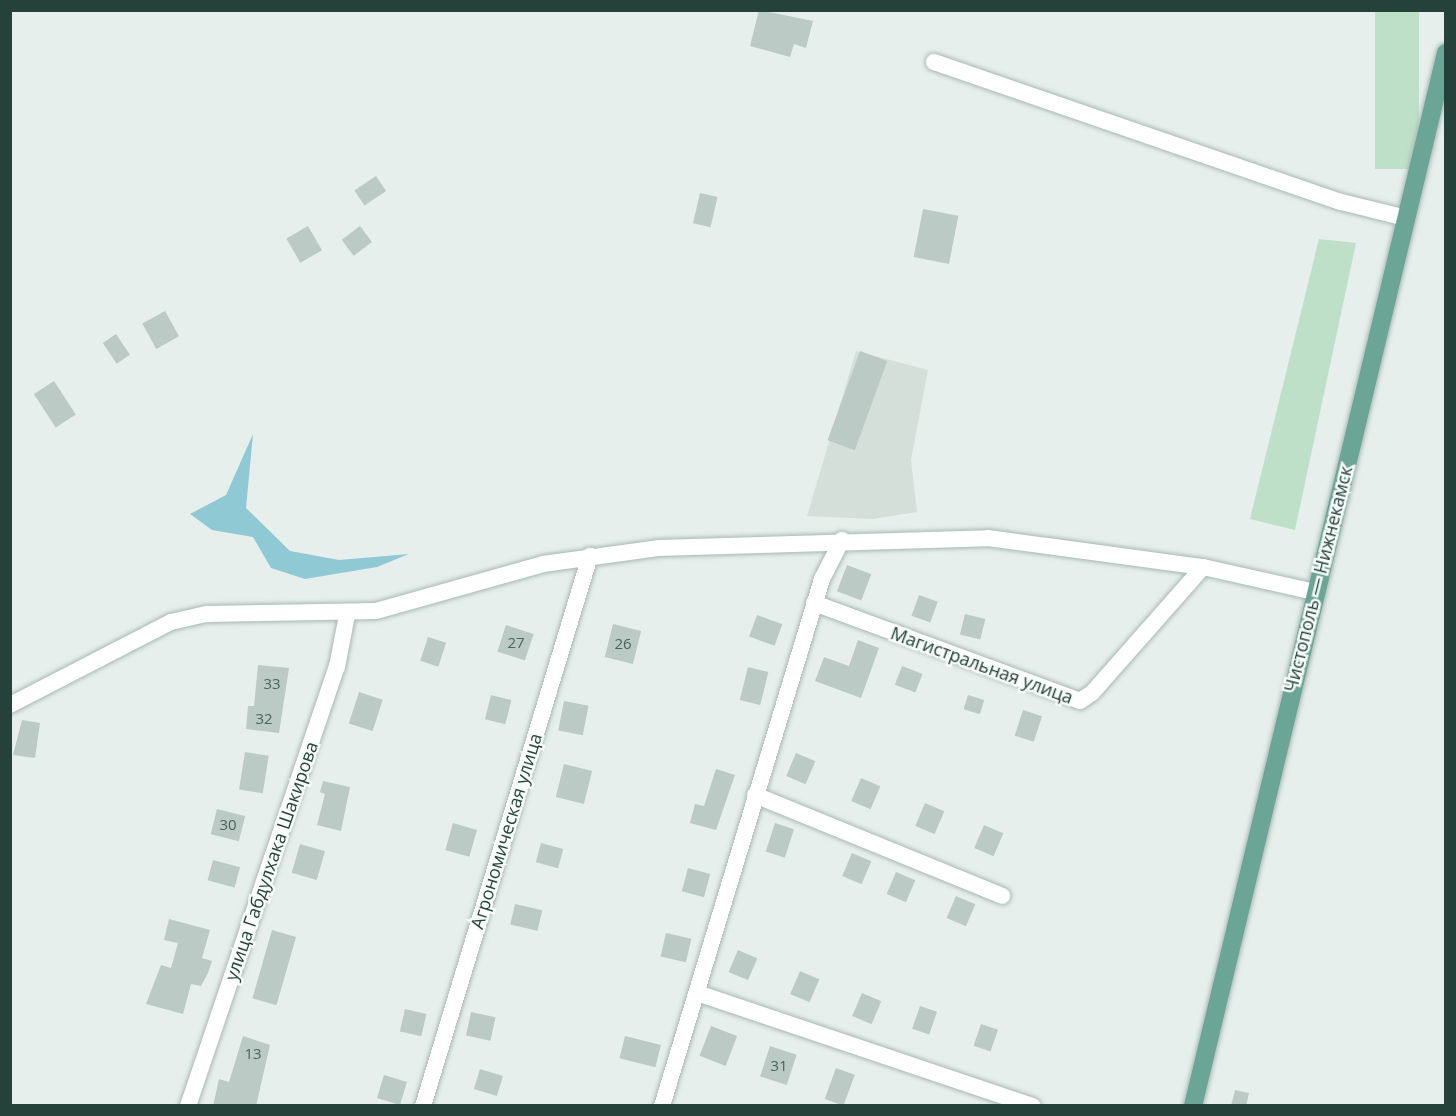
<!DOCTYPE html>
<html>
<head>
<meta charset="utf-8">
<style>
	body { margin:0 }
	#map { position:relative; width:1456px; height:1116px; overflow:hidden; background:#e6efeb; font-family:"Open Sans",sans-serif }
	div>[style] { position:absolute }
	.built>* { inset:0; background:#d4dfda }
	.green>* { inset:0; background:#bfe0c8; transform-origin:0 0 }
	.water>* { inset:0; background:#8ec9d4 }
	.building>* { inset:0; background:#bbcac4; transform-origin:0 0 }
	.roads { filter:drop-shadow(0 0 2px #a8b8b2) drop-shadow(0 0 2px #a8b8b2) }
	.minor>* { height:16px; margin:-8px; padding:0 8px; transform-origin:8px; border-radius:8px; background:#fff }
	.primary>* { height:18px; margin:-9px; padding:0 9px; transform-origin:9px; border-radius:9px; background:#6aa596 }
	span { translate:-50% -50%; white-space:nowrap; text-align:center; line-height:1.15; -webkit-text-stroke:5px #f7fbf9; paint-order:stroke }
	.number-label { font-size:15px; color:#4a645c }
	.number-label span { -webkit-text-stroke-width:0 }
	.street-label { font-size:18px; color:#24423a }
	.frame { position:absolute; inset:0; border:12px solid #24423a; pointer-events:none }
</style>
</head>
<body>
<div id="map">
	<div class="built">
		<div style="clip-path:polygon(856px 351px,928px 370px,911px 460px,917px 512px,872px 519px,807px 516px)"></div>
	</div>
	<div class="green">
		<div style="left:1375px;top:11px;width:44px;height:158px"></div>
		<div style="clip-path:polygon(1319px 239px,1356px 243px,1295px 530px,1250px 519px)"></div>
	</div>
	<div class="water">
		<div style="clip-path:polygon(253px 434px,246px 508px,290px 551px,339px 560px,409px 554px,377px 567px,305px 579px,271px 568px,253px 537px,212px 530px,190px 514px,226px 495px)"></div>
	</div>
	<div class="building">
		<div style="clip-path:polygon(759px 10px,813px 21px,806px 48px,794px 44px,790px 57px,750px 46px)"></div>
		<div style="left:376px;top:176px;width:18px;height:26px;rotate:56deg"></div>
		<div style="left:700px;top:193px;width:18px;height:31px;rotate:13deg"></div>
		<div style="left:923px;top:209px;width:36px;height:49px;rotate:11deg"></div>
		<div style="left:308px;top:226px;width:28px;height:25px;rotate:60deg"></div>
		<div style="left:360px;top:226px;width:20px;height:23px;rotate:53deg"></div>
		<div style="left:165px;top:311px;width:29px;height:26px;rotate:61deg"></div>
		<div style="left:116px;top:334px;width:25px;height:16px;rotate:56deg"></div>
		<div style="left:860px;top:351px;width:29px;height:95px;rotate:20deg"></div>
		<div style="left:54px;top:381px;width:40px;height:24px;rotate:57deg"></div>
		<div style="left:847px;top:565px;width:26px;height:28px;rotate:21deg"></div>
		<div style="left:919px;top:595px;width:20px;height:22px;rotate:20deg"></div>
		<div style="left:965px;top:614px;width:21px;height:21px;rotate:14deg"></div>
		<div style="left:757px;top:615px;width:27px;height:23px;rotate:20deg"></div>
		<div style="left:613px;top:624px;width:29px;height:34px;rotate:14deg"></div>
		<div style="left:506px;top:625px;width:29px;height:28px;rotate:18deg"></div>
		<div style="left:428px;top:637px;width:19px;height:25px;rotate:18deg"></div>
		<div style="clip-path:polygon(858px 640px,879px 648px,861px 698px,815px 681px,824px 657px,849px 666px)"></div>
		<div style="clip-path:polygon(258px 665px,289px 668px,279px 733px,246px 729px,248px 706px,254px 706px)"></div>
		<div style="left:902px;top:666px;width:22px;height:20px;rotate:21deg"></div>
		<div style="left:748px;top:667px;width:21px;height:34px;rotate:14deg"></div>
		<div style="left:359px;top:692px;width:25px;height:33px;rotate:18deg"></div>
		<div style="left:491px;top:695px;width:21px;height:25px;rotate:14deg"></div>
		<div style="left:968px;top:695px;width:17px;height:15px;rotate:17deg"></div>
		<div style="left:564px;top:701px;width:25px;height:30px;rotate:11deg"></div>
		<div style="left:1023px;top:710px;width:20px;height:27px;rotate:18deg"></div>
		<div style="clip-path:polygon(22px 720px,40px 723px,35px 758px,13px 755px)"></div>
		<div style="left:245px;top:752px;width:24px;height:38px;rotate:9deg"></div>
		<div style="left:796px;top:753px;width:21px;height:25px;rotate:23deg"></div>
		<div style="left:564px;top:764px;width:29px;height:34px;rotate:14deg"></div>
		<div style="clip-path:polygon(716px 769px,735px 775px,716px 830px,690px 823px,695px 804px,704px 806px)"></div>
		<div style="left:861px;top:778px;width:21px;height:25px;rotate:23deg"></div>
		<div style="clip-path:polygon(323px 781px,350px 787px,341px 831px,317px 825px,325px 794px,320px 792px)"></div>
		<div style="left:925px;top:803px;width:21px;height:25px;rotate:23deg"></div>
		<div style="left:217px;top:809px;width:29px;height:26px;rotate:14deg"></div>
		<div style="left:453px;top:823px;width:25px;height:28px;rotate:16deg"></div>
		<div style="left:775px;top:823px;width:20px;height:30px;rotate:18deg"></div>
		<div style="left:984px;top:825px;width:21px;height:25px;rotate:23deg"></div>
		<div style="left:541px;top:843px;width:23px;height:20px;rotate:15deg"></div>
		<div style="left:300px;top:844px;width:26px;height:30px;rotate:16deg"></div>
		<div style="left:852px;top:853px;width:21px;height:25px;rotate:23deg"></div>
		<div style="left:213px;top:860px;width:28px;height:21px;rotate:15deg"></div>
		<div style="left:688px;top:868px;width:23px;height:24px;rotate:15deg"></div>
		<div style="left:896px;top:872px;width:21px;height:24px;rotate:23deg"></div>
		<div style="left:956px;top:896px;width:21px;height:24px;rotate:23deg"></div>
		<div style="left:515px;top:904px;width:28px;height:21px;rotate:13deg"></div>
		<div style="clip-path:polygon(169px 919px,210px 930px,202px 958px,212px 961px,208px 973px,201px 986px,191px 984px,183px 1014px,146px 1004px,161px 965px,171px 968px,178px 943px,164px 940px)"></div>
		<div style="left:272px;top:930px;width:25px;height:71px;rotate:16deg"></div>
		<div style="left:666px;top:933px;width:26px;height:24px;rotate:13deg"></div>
		<div style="left:738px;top:950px;width:21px;height:24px;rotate:23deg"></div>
		<div style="left:800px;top:971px;width:21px;height:25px;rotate:23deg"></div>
		<div style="left:862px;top:993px;width:21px;height:25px;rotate:23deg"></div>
		<div style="left:920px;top:1006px;width:18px;height:24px;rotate:19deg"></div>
		<div style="left:405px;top:1009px;width:22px;height:23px;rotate:13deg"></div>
		<div style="left:471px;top:1012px;width:25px;height:24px;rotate:12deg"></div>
		<div style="left:981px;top:1024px;width:18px;height:23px;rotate:19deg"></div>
		<div style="left:711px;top:1026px;width:28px;height:32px;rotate:21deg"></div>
		<div style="clip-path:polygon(243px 1036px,270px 1045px,256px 1106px,213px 1106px,219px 1079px,229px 1082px)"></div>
		<div style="left:625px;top:1036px;width:37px;height:23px;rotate:14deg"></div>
		<div style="left:770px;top:1046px;width:28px;height:32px;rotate:18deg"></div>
		<div style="left:836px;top:1068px;width:20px;height:33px;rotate:20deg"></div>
		<div style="left:480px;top:1069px;width:24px;height:21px;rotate:17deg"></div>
		<div style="left:384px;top:1075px;width:24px;height:24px;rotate:17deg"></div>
		<div style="clip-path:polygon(1235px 1090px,1249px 1093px,1246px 1106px,1231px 1106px)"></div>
	</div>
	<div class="roads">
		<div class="minor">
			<div style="left:934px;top:62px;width:430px;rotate:19deg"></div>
			<div style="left:1341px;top:202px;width:67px;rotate:13.8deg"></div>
			<div style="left:814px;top:603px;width:283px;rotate:20.2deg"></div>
			<div style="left:1080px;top:701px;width:14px;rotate:-34deg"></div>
			<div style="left:1092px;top:693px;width:168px;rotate:-48.6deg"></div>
			<div style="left:10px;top:705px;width:181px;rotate:-27.3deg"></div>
			<div style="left:171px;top:622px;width:37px;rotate:-13deg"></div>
			<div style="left:207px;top:614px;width:169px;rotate:-1deg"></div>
			<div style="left:376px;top:611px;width:173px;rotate:-15.7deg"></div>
			<div style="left:543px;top:564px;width:116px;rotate:-7.9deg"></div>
			<div style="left:658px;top:548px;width:330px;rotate:-1.7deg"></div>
			<div style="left:988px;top:538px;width:217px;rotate:7.7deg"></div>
			<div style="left:1203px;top:567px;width:115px;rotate:12.6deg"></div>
			<div style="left:755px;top:795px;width:267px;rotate:22.2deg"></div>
			<div style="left:697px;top:993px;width:354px;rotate:18.6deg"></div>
			<div style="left:188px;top:1106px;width:464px;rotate:-71.3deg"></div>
			<div style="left:337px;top:667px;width:53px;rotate:-79.1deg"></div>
			<div style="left:423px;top:1106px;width:575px;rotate:-73.11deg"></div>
			<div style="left:662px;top:1106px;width:551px;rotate:-73.11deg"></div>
			<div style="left:822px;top:579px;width:44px;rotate:-62.9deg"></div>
		</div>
		<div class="primary">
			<div style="left:1193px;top:1106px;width:1083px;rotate:-76.49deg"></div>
		</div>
	</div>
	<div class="number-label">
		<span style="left:516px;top:643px">27</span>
		<span style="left:623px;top:644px">26</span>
		<span style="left:272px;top:684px">33</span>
		<span style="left:264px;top:719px">32</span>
		<span style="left:228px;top:825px">30</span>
		<span style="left:253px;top:1054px">13</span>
		<span style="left:779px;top:1066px">31</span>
	</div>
	<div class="street-label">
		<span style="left:1318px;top:579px;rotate:-76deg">Чистополь — Нижнекамск</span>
		<span style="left:982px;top:665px;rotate:20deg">Магистральная улица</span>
		<span style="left:506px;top:831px;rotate:-73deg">Агрономическая улица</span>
		<span style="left:271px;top:861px;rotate:-71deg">улица Габдулхака Шакирова</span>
	</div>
	<div class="frame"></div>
</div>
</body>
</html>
